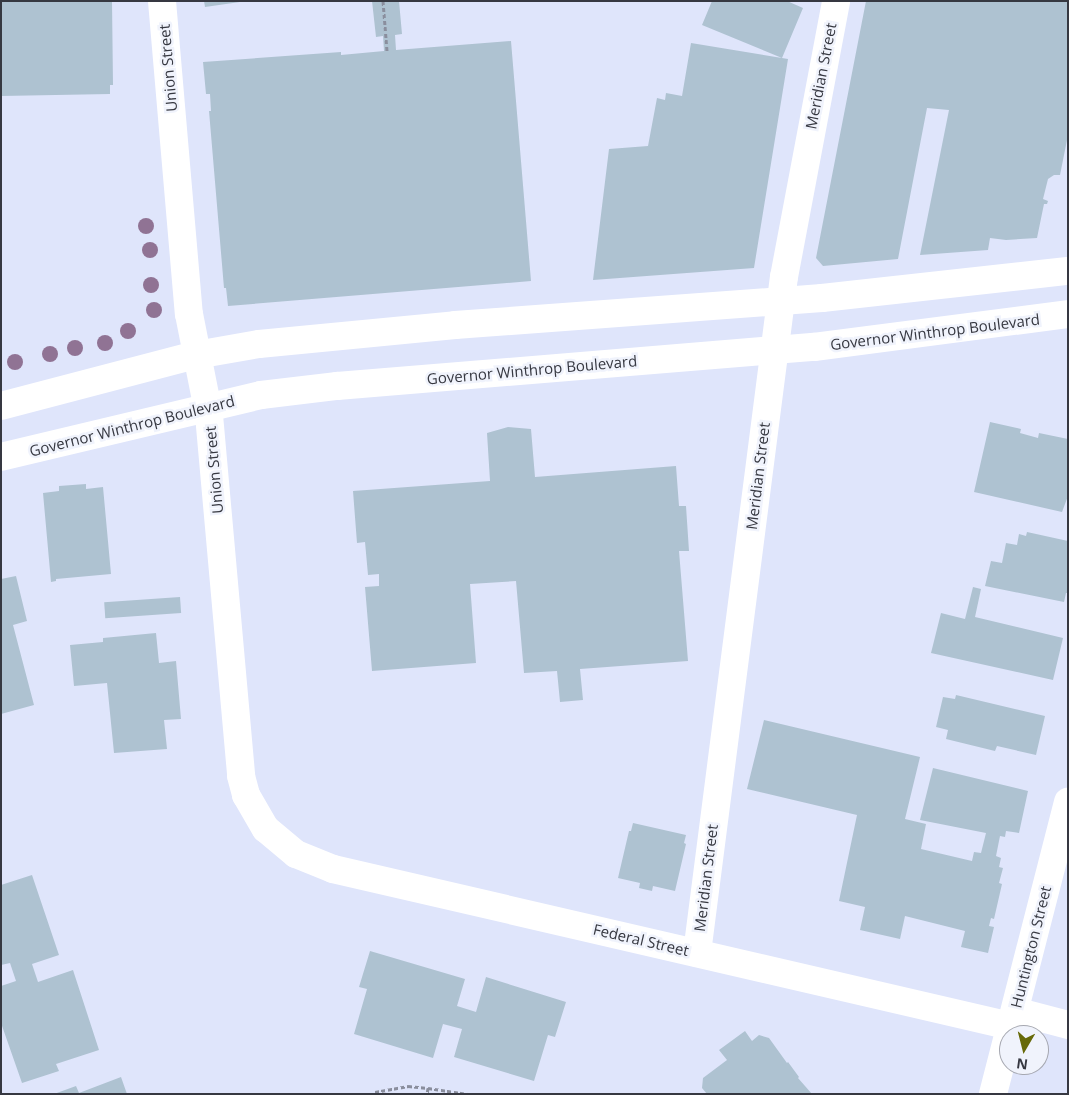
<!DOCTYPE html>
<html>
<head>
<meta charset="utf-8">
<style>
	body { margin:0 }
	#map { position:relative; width:1069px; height:1095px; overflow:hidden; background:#dfe5fb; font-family:"Open Sans",sans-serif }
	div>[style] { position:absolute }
	.building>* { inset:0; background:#aec2d1; transform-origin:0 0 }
	.path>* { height:3px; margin-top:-1.5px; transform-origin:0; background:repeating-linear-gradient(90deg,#8a8e9d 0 4px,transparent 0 6.5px) }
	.minor>* { height:28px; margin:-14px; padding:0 14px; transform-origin:14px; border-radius:14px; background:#fff }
	.major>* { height:28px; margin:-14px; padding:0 14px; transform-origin:14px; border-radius:14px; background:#fff }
	.trees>* { width:16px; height:16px; margin:-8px; border-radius:50%; background:#907394 }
	span { translate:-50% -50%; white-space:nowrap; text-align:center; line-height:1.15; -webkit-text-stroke:5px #f0f3fc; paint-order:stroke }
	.street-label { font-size:15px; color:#363841 }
	.frame { position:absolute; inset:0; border:2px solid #363841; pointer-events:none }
	.north { position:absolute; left:999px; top:1025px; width:50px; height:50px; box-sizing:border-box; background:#f0f3fc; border:1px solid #a6a8b1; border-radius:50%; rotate:188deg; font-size:14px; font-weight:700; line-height:20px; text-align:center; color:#363841 }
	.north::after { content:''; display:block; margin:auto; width:18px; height:22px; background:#676a09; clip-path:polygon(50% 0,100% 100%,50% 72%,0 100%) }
</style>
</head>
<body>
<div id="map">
	<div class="building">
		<div style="clip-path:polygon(1px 1px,112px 1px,113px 85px,110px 85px,110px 94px,1px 96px)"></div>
		<div style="clip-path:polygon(204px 1px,240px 1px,240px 2px,205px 7px)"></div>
		<div style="clip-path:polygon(372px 1px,399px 1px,402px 34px,395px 35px,396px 50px,511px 41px,531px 281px,228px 306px,226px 288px,224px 288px,209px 111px,211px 111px,210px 94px,206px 94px,203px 62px,341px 52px,341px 55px,384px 51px,383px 36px,376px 37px)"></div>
		<div style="clip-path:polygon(712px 1px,787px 1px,803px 8px,782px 58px,788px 59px,754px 268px,593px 280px,609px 149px,648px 146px,657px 98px,665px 100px,666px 93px,682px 96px,691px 43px,782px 58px,702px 25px)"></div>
		<div style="clip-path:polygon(866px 1px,1068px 1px,1068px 135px,1060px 175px,1054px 175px,1048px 179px,1043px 199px,1048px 201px,1047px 204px,1044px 204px,1037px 238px,1006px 240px,990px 238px,988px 250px,920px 255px,949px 110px,927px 108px,898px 259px,823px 266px,816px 258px)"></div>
		<div style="clip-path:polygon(990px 422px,1021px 429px,1020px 433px,1038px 438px,1039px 433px,1068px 439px,1068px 496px,1062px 512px,974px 492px)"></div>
		<div style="clip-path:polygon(508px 427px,531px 429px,535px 477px,676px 466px,679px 506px,686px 506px,689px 551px,679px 551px,688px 661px,580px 669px,583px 700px,560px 702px,557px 671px,524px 673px,516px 581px,470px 584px,476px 663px,372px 671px,365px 587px,379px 586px,379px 574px,368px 575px,365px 542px,357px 543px,353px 491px,490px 481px,487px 433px)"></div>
		<div style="clip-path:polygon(86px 484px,86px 489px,103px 487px,111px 574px,56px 579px,56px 581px,51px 582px,43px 493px,59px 491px,59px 486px)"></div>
		<div style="clip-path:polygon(1027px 532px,1068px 541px,1068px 593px,1066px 593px,1064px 602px,985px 586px,991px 561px,1002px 563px,1006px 543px,1017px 545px,1019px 534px,1026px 536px)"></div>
		<div style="clip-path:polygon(16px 576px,27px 621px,13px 625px,34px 705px,1px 714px,1px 579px)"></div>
		<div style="clip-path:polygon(973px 587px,981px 589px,975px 617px,1063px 638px,1053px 680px,931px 653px,941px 613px,965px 619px)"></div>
		<div style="left:180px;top:597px;width:16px;height:76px;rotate:86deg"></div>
		<div style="clip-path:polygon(156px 633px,159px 663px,176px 661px,181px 719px,164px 720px,167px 749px,114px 753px,107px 683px,74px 686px,70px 645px,103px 642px,103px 638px)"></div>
		<div style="clip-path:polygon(956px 695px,1045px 716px,1036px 755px,997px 746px,995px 751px,946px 739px,948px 730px,936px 727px,943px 697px,955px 699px)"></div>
		<div style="clip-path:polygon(764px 720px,920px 757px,905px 819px,926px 824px,921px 849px,972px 861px,974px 852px,981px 853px,986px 833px,920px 820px,933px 768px,1028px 791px,1019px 833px,1006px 831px,1005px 837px,1000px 836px,996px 856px,1001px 858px,999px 867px,1003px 868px,999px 883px,1002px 884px,994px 919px,991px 918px,989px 926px,994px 927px,988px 953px,961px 947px,965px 931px,905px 916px,900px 939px,860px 930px,865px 907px,839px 901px,857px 815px,747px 789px)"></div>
		<div style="clip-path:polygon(633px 823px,686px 835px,684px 843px,686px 844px,675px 891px,653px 886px,652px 891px,639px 888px,640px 883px,618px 878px,629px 831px,631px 831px)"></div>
		<div style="clip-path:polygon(32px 875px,59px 955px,32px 964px,38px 982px,73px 970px,99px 1050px,56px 1064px,59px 1071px,22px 1083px,1px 1023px,1px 986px,16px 981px,10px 963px,1px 965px,1px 885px)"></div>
		<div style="clip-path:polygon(370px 951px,465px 979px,457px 1006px,476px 1012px,486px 977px,566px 1002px,555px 1037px,548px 1035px,534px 1081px,454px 1057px,462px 1029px,443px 1024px,433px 1058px,354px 1034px,367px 989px,359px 987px)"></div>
		<div style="clip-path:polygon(745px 1031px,752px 1041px,759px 1035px,769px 1038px,787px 1063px,788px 1062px,799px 1077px,798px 1078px,812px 1094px,707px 1094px,702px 1088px,703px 1078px,727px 1060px,719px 1050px)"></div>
		<div style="clip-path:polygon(121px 1077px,127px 1094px,54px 1094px,76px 1086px,79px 1093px)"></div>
	</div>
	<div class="path">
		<div style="left:383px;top:1px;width:50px;rotate:85.4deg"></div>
		<div style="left:428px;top:1088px;width:40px;rotate:8.5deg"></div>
		<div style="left:375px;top:1092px;width:34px;rotate:-10deg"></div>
		<div style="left:408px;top:1086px;width:20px;rotate:6deg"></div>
		<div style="left:428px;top:1088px;width:6px;rotate:99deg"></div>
	</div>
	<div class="minor">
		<div style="left:162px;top:1px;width:314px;rotate:85.1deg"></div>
		<div style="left:189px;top:314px;width:103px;rotate:78.8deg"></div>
		<div style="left:209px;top:415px;width:362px;rotate:84.9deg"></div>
		<div style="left:241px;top:776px;width:20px;rotate:75deg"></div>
		<div style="left:246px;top:795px;width:39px;rotate:60deg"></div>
		<div style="left:266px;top:829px;width:39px;rotate:40deg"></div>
		<div style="left:296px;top:854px;width:40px;rotate:22deg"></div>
		<div style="left:333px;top:869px;width:696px;rotate:13.04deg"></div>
		<div style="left:697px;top:953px;width:682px;rotate:-82.67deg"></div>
		<div style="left:784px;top:277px;width:281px;rotate:-79.3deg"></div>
		<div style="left:1015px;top:1011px;width:55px;rotate:14.8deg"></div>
	</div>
	<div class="major">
		<div style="left:1px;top:406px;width:202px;rotate:-14.7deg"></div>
		<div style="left:196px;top:355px;width:64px;rotate:-9.9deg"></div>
		<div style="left:259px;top:344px;width:197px;rotate:-5.5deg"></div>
		<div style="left:455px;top:325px;width:368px;rotate:-4.2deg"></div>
		<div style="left:822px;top:298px;width:247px;rotate:-6.3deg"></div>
		<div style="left:1px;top:457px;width:267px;rotate:-13.4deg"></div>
		<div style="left:261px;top:395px;width:77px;rotate:-6.8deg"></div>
		<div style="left:337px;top:386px;width:479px;rotate:-4.7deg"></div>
		<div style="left:814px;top:347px;width:256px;rotate:-7.4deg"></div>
		<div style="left:993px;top:1094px;width:302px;rotate:-75.6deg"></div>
	</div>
	<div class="trees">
		<div style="left:146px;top:226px"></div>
		<div style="left:150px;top:250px"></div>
		<div style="left:151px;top:285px"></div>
		<div style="left:154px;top:310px"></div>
		<div style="left:128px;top:331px"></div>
		<div style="left:105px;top:343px"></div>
		<div style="left:75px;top:348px"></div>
		<div style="left:50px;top:354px"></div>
		<div style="left:15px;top:362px"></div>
	</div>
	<div class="street-label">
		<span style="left:168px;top:68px;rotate:-95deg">Union Street</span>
		<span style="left:821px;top:76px;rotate:-79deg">Meridian Street</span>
		<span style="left:935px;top:332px;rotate:-7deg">Governor Winthrop Boulevard</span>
		<span style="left:532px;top:370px;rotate:-5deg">Governor Winthrop Boulevard</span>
		<span style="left:132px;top:426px;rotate:-14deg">Governor Winthrop Boulevard</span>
		<span style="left:214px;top:470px;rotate:-95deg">Union Street</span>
		<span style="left:758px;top:476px;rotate:-83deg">Meridian Street</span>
		<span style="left:706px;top:878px;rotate:-83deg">Meridian Street</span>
		<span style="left:641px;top:940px;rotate:13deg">Federal Street</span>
		<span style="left:1031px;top:947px;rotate:-76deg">Huntington Street</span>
	</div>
	<div class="frame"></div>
	<div class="north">N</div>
</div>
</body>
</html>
